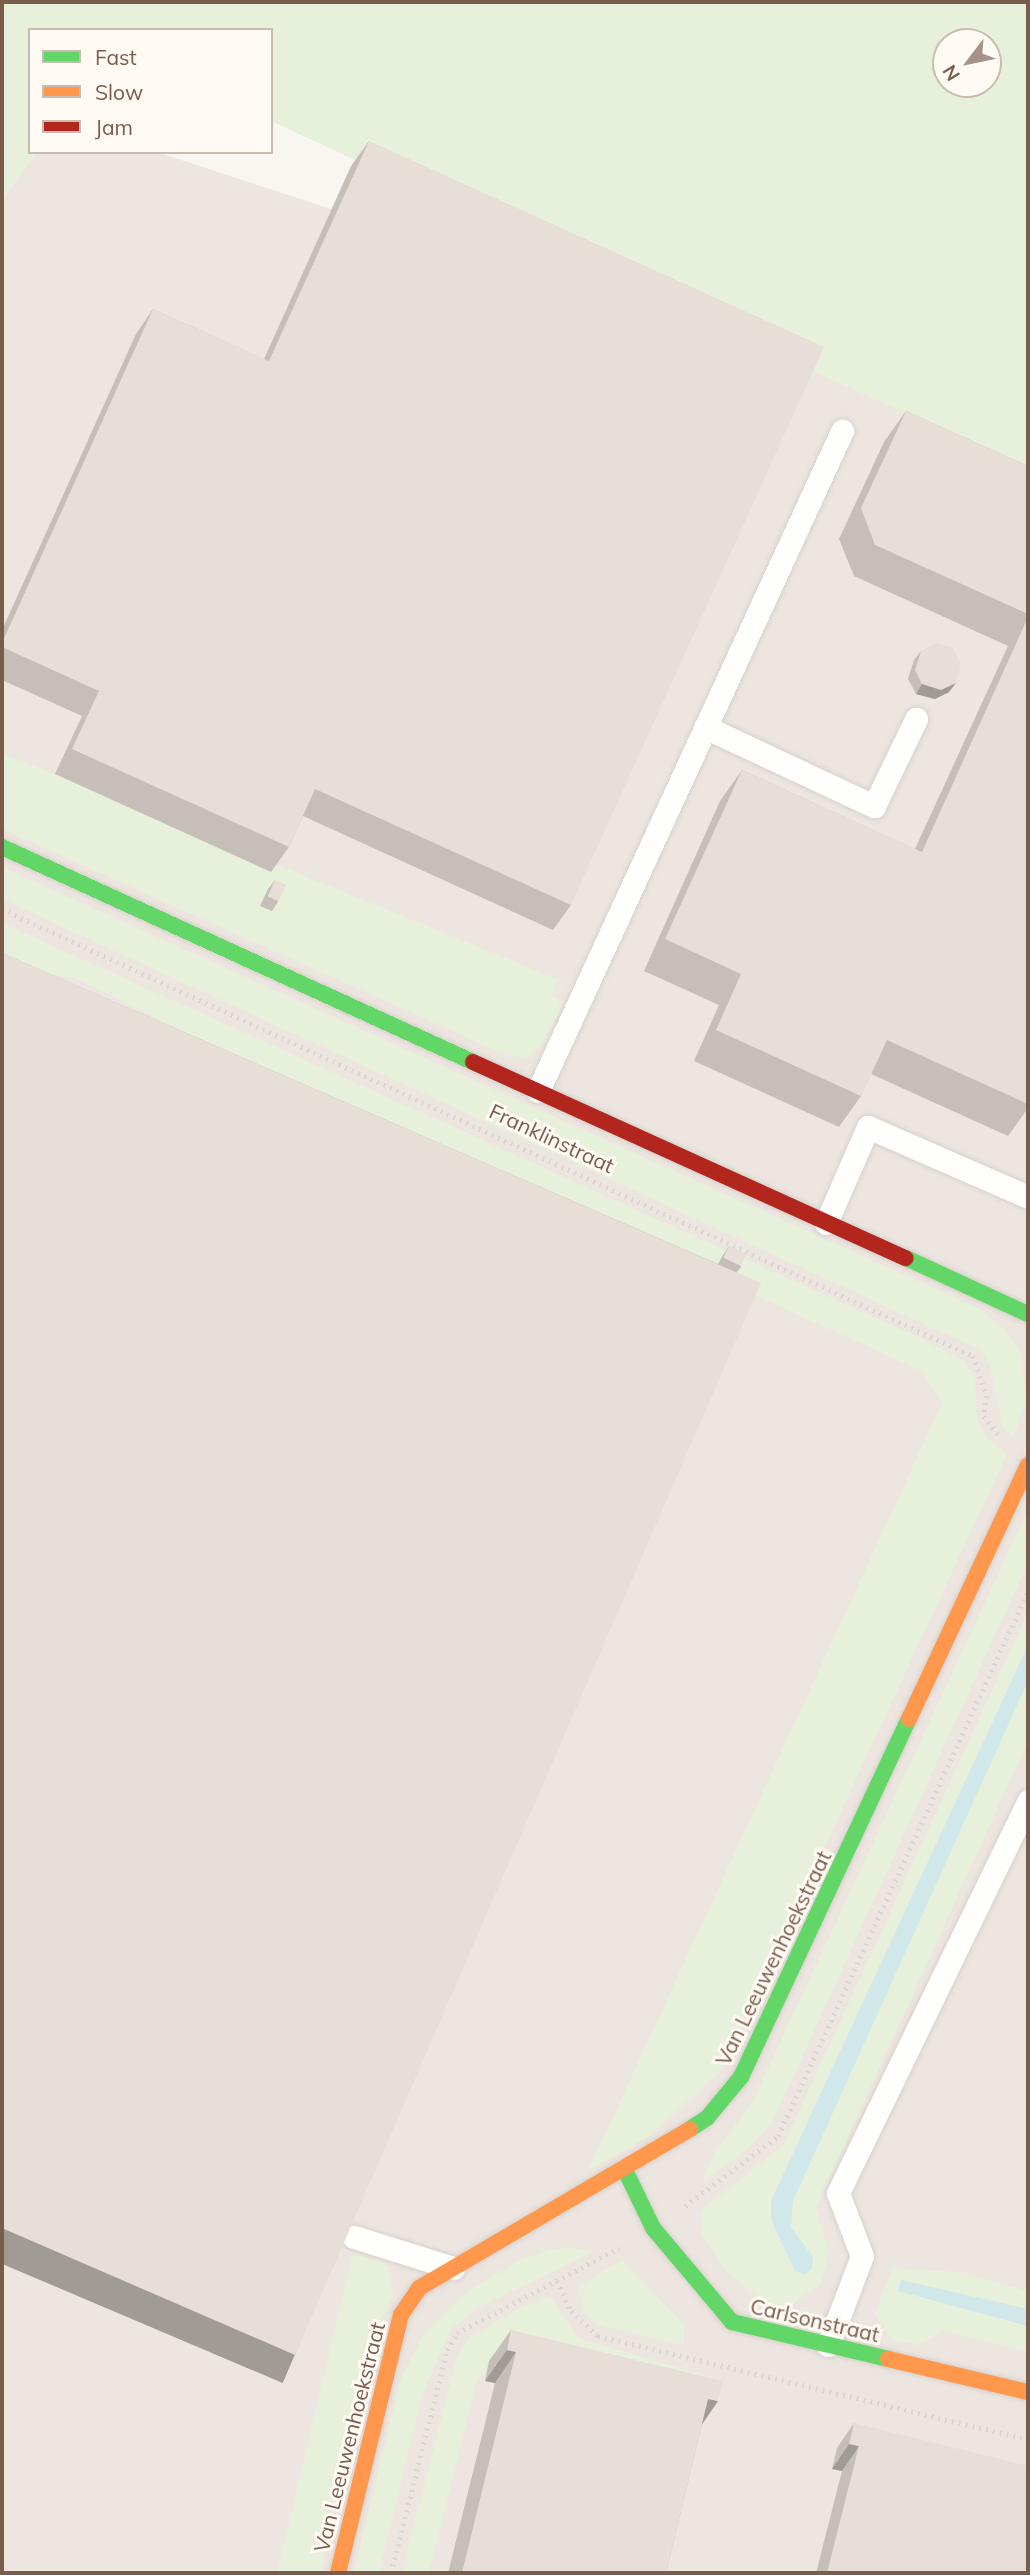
<!DOCTYPE html>
<html>
<head>
<meta charset="utf-8">
<style>
	body { margin:0 }
	#map { position:relative; width:1030px; height:2575px; overflow:hidden; background:#f9f5f0; font-family:Mulish,sans-serif }
	div>[style] { position:absolute }
	.industrial>* { inset:0; background:#ede5e0 }
	.green>* { inset:0; background:#e7f0db }
	.water>* { inset:0; background:#d0e8ea }
	.path>* { height:4.5px; margin-top:-2.25px; transform-origin:0; background:repeating-linear-gradient(90deg,#dcd5d0 0 2px,transparent 0 7px) }
	.roads { filter:drop-shadow(0 0 2px #d7d1cb) drop-shadow(0 0 2px #d7d1cb) }
	.lane>* { height:23px; margin:-11.5px; padding:0 11.5px; transform-origin:11.5px; border-radius:11.5px; background:#fefefd }
	.fast>* { height:16px; margin:-8px; padding:0 8px; transform-origin:8px; border-radius:8px; background:#63d668 }
	.slow>* { height:16px; margin:-8px; padding:0 8px; transform-origin:8px; border-radius:8px; background:#ff974d }
	.jam>* { height:16px; margin:-8px; padding:0 8px; transform-origin:8px; border-radius:8px; background:#b3261e }
	.wall>* { inset:0; background:#c6bfb9 }
	.shaded-wall>* { inset:0; background:#a19b96; transform-origin:0 0 }
	.building>* { inset:0; background:#e6ded7; transform-origin:0 0 }
	span { translate:-50% -50%; white-space:nowrap; text-align:center; line-height:1.15; -webkit-text-stroke:6px #fffaf3; paint-order:stroke }
	.street-label { font-size:21px; color:#7a5c4d }
	.frame { position:absolute; inset:0; border:4px solid #7a5c4d; pointer-events:none }
	.legend { position:absolute; left:28px; top:28px; width:245px; height:126px; box-sizing:border-box; background:#fffaf3; border:2px solid #cabbb1; margin:0; padding:9px 12px; list-style:none; font-size:21px; color:#7a5c4d }
	.legend li { display:flex; align-items:center; gap:14px; height:35px }
	.legend b { width:35px; border:2px solid #cabbb1 }
	.north { position:absolute; left:932px; top:28px; width:70px; height:70px; box-sizing:border-box; background:#fffaf3; border:2px solid #cabbb1; border-radius:50%; rotate:238deg; font-size:19px; font-weight:700; line-height:28px; text-align:center; color:#7a5c4d }
	.north::after { content:''; display:block; margin:auto; width:24px; height:32px; background:#a69286; clip-path:polygon(50% 0,100% 100%,50% 72%,0 100%) }
</style>
</head>
<body>
<div id="map">
	<div class="industrial">
		<div style="clip-path:polygon(2px 102px,30px 152px,157px 152px,1028px 437px,1028px 2573px,2px 2573px)"></div>
	</div>
	<div class="green">
		<div style="clip-path:polygon(evenodd,2px 2px,1028px 2px,1028px 470px,271px 121px,271px 30px,30px 30px,30px 152px,38px 152px,2px 200px,2px 2px,946px 42px,988px 42px,988px 84px,946px 84px,946px 42px)"></div>
		<div style="clip-path:polygon(2px 753px,557px 979px,552px 996px,564px 1004px,540px 1047px,526px 1059px,499px 1052px,2px 829px)"></div>
		<div style="clip-path:polygon(2px 867px,980px 1309px,1003px 1328px,1020px 1352px,1026px 1398px,1014px 1437px,1003px 1428px,990px 1365px,980px 1350px,2px 899px)"></div>
		<div style="clip-path:polygon(2px 923px,918px 1337px,963px 1360px,975px 1378px,977px 1418px,989px 1440px,1007px 1454px,720px 2072px,647px 2137px,588px 2171px,942px 1403px,922px 1371px,295px 1087px,78px 979px,2px 966px)"></div>
		<div style="clip-path:polygon(1028px 1510px,1028px 1563px,772px 2123px,747px 2150px,702px 2181px,713px 2154px,751px 2105px)"></div>
		<div style="clip-path:polygon(1028px 1612px,1028px 1741px,816px 2208px,829px 2254px,820px 2285px,777px 2314px,724px 2269px,702px 2236px,700px 2211px,783px 2146px)"></div>
		<div style="clip-path:polygon(574px 2248px,593px 2252px,481px 2306px,451px 2329px,422px 2395px,379px 2573px,354px 2573px,400px 2380px,424px 2333px,463px 2294px,522px 2259px,551px 2249px)"></div>
		<div style="clip-path:polygon(353px 2253px,387px 2264px,393px 2298px,375px 2329px,328px 2512px,322px 2573px,277px 2573px)"></div>
		<div style="clip-path:polygon(622px 2260px,684px 2324px,684px 2345px,599px 2326px,584px 2313px,578px 2286px)"></div>
		<div style="clip-path:polygon(892px 2268px,958px 2272px,1028px 2291px,1028px 2309px,902px 2281px,898px 2291px,1028px 2326px,1028px 2352px,943px 2331px,917px 2345px,891px 2339px,875px 2314px)"></div>
		<div style="clip-path:polygon(550px 2297px,578px 2338px,712px 2378px,705px 2411px,500px 2361px,477px 2379px,429px 2573px,402px 2573px,457px 2356px,468px 2338px,520px 2308px)"></div>
	</div>
	<div class="water">
		<div style="clip-path:polygon(1028px 1645px,1028px 1681px,793px 2201px,791px 2227px,813px 2257px,812px 2268px,805px 2275px,795px 2271px,771px 2220px,771px 2201px)"></div>
		<div style="clip-path:polygon(901px 2280px,1028px 2309px,1028px 2326px,898px 2291px)"></div>
	</div>
	<div class="path">
		<div style="left:2px;top:909px;width:1069px;rotate:24.72deg"></div>
		<div style="left:973px;top:1356px;width:42px;rotate:70.7deg"></div>
		<div style="left:987px;top:1396px;width:20px;rotate:99deg"></div>
		<div style="left:984px;top:1416px;width:26px;rotate:51deg"></div>
		<div style="left:685px;top:2206px;width:116px;rotate:-37deg"></div>
		<div style="left:778px;top:2136px;width:600px;rotate:-65.36deg"></div>
		<div style="left:557px;top:2281px;width:33px;rotate:65deg"></div>
		<div style="left:571px;top:2311px;width:37px;rotate:43deg"></div>
		<div style="left:598px;top:2336px;width:442px;rotate:13.5deg"></div>
		<div style="left:391px;top:2573px;width:230px;rotate:-75.9deg"></div>
		<div style="left:447px;top:2350px;width:20px;rotate:-60deg"></div>
		<div style="left:457px;top:2333px;width:183px;rotate:-27.7deg"></div>
	</div>
	<div class="roads">
		<div class="lane">
			<div style="left:705px;top:727px;width:187px;rotate:25.1deg"></div>
			<div style="left:874px;top:806px;width:97px;rotate:-64.2deg"></div>
			<div style="left:538px;top:1091px;width:727px;rotate:-65.27deg"></div>
			<div style="left:826px;top:1223px;width:105px;rotate:-66.4deg"></div>
			<div style="left:868px;top:1127px;width:175px;rotate:23.6deg"></div>
			<div style="left:354px;top:2237px;width:104px;rotate:17.4deg"></div>
			<div style="left:828px;top:2345px;width:95px;rotate:-69.1deg"></div>
			<div style="left:862px;top:2256px;width:67px;rotate:-110.9deg"></div>
			<div style="left:838px;top:2193px;width:436px;rotate:-64.1deg"></div>
		</div>
		<div class="fast">
			<div style="left:2px;top:847px;width:518px;rotate:24.54deg"></div>
			<div style="left:906px;top:1258px;width:134px;rotate:24.7deg"></div>
			<div style="left:690px;top:2129px;width:20px;rotate:-33deg"></div>
			<div style="left:707px;top:2118px;width:53px;rotate:-50.3deg"></div>
			<div style="left:741px;top:2077px;width:395px;rotate:-64.9deg"></div>
			<div style="left:625px;top:2170px;width:64px;rotate:64.2deg"></div>
			<div style="left:653px;top:2228px;width:123px;rotate:50deg"></div>
			<div style="left:732px;top:2322px;width:160px;rotate:13.3deg"></div>
		</div>
		<div class="slow">
			<div style="left:909px;top:1719px;width:280px;rotate:-64.9deg"></div>
			<div style="left:888px;top:2359px;width:144px;rotate:13.3deg"></div>
			<div style="left:338px;top:2573px;width:266px;rotate:-76.3deg"></div>
			<div style="left:401px;top:2315px;width:32px;rotate:-56deg"></div>
			<div style="left:419px;top:2288px;width:314px;rotate:-30.4deg"></div>
		</div>
		<div class="jam">
			<div style="left:473px;top:1062px;width:475px;rotate:24.4deg"></div>
		</div>
	</div>
	<div class="wall">
		<div style="clip-path:polygon(369px 141px,571px 905px,553px 930px,303px 816px,289px 847px,271px 872px,55px 774px,82px 716px,2px 680px,2px 630px,136px 334px,153px 309px,264px 359px,351px 166px)"></div>
		<div style="clip-path:polygon(906px 411px,1028px 466px,1028px 1108px,1008px 1136px,871px 1074px,861px 1096px,839px 1127px,694px 1061px,719px 1005px,644px 971px,720px 801px,742px 770px,915px 849px,1008px 646px,854px 576px,839px 539px,884px 442px)"></div>
		<div style="clip-path:polygon(921px 651px,949px 692px,935px 699px,916px 694px,908px 679px,914px 660px)"></div>
		<div style="clip-path:polygon(275px 880px,278px 902px,272px 911px,260px 906px,268px 889px)"></div>
		<div style="clip-path:polygon(2px 953px,718px 1264px,723px 1255px,729px 1246px,741px 1267px,737px 1272px,295px 2355px,278px 2380px,2px 2261px)"></div>
		<div style="clip-path:polygon(511px 2330px,718px 2401px,702px 2424px,666px 2573px,448px 2573px,495px 2383px,485px 2381px,489px 2361px)"></div>
		<div style="clip-path:polygon(854px 2423px,1028px 2573px,816px 2573px,842px 2471px,832px 2469px,837px 2448px)"></div>
	</div>
	<div class="shaded-wall">
		<div style="clip-path:polygon(956px 683px,949px 692px,935px 699px,916px 694px,922px 684px)"></div>
		<div style="left:2px;top:2228px;width:319px;height:33px;rotate:23deg"></div>
		<div style="clip-path:polygon(507px 2350px,516px 2352px,495px 2383px,485px 2381px)"></div>
		<div style="clip-path:polygon(708px 2399px,718px 2401px,696px 2433px)"></div>
		<div style="clip-path:polygon(849px 2444px,859px 2446px,842px 2471px,832px 2469px)"></div>
	</div>
	<div class="building">
		<div style="clip-path:polygon(369px 141px,824px 347px,571px 905px,315px 789px,289px 847px,72px 749px,99px 691px,2px 647px,2px 643px,153px 309px,269px 361px)"></div>
		<div style="clip-path:polygon(906px 411px,1028px 466px,1028px 614px,875px 545px,861px 508px)"></div>
		<div style="clip-path:polygon(1028px 617px,1028px 1104px,887px 1040px,861px 1096px,716px 1030px,741px 974px,665px 939px,742px 770px,922px 852px)"></div>
		<div style="clip-path:polygon(935px 643px,952px 647px,961px 664px,956px 683px,941px 690px,922px 684px,915px 670px,921px 651px)"></div>
		<div style="left:275px;top:880px;width:12px;height:18px;rotate:24deg"></div>
		<div style="clip-path:polygon(2px 953px,761px 1283px,295px 2355px,2px 2228px)"></div>
		<div style="left:729px;top:1246px;width:19px;height:13px;rotate:25deg"></div>
		<div style="clip-path:polygon(511px 2330px,723px 2381px,718px 2401px,708px 2399px,666px 2573px,462px 2573px,516px 2352px,507px 2350px)"></div>
		<div style="clip-path:polygon(854px 2423px,1028px 2466px,1028px 2573px,827px 2573px,859px 2446px,849px 2444px)"></div>
	</div>
	<div class="street-label">
		<span style="left:552px;top:1138px;rotate:25deg">Franklinstraat</span>
		<span style="left:773px;top:1958px;rotate:-64deg">Van Leeuwenhoekstraat</span>
		<span style="left:815px;top:2320px;rotate:13deg">Carlsonstraat</span>
		<span style="left:349px;top:2437px;rotate:-76deg">Van Leeuwenhoekstraat</span>
	</div>
	<div class="frame"></div>
	<ul class="legend">
	<li><b style="height:9px;background:#63d668"></b>Fast</li>
	<li><b style="height:9px;background:#ff974d"></b>Slow</li>
	<li><b style="height:9px;background:#b3261e"></b>Jam</li>
	</ul>
	<div class="north">N</div>
</div>
</body>
</html>
